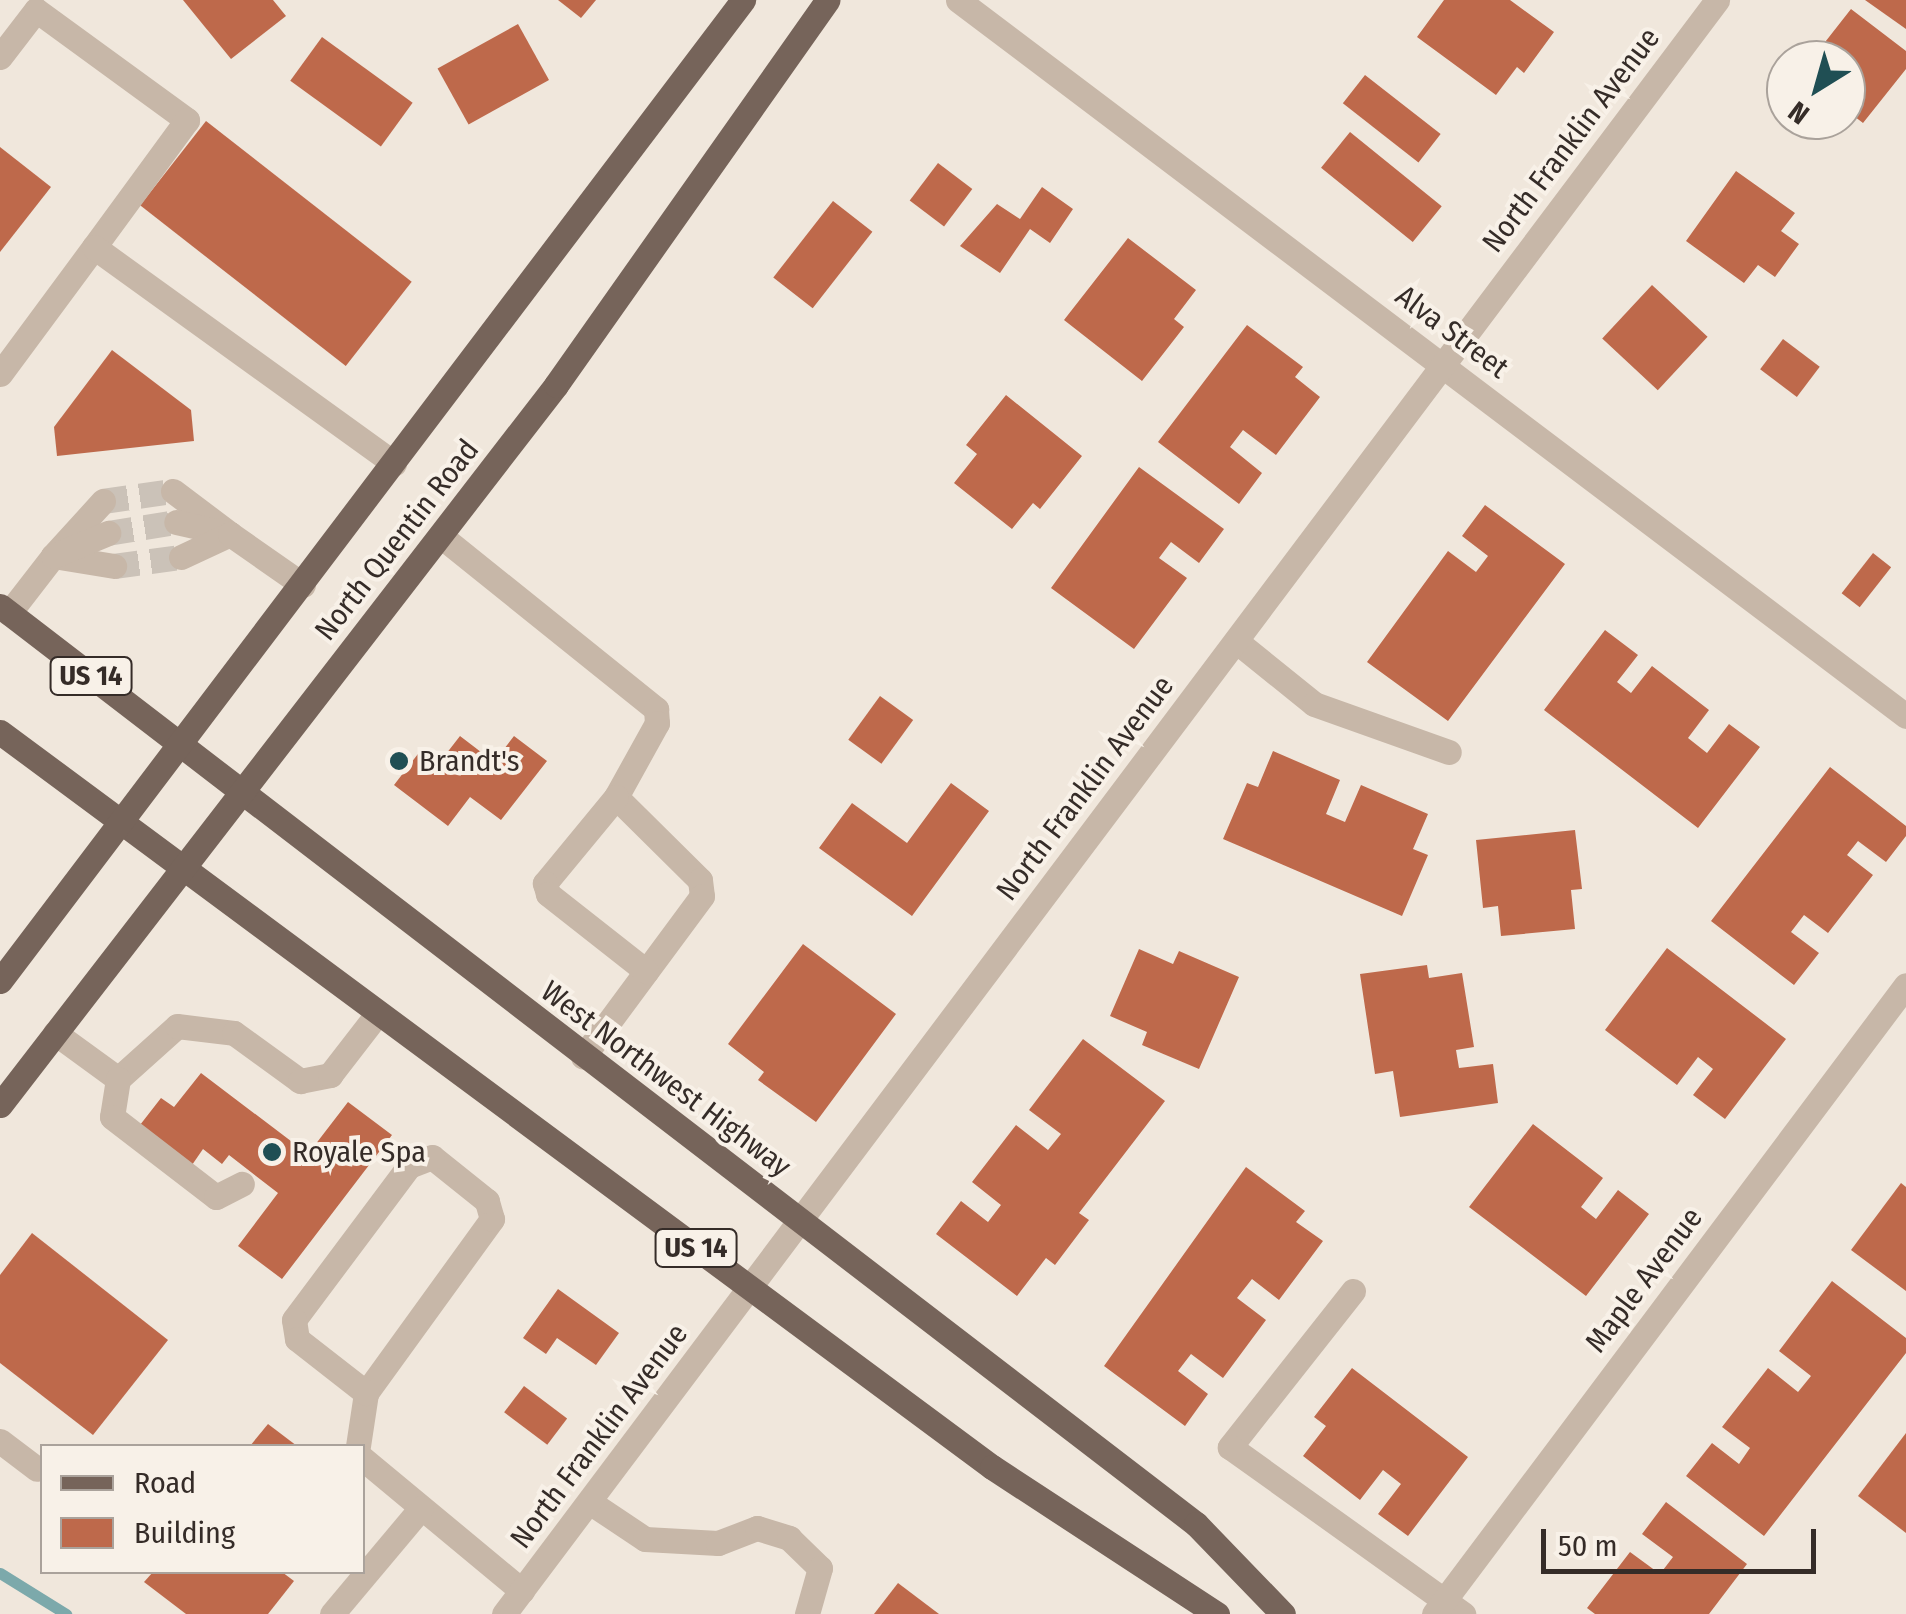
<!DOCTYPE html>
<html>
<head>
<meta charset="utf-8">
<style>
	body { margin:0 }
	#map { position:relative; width:1906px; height:1614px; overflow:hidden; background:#f0e7dc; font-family:"Fira Sans Condensed",sans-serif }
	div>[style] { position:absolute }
	.stream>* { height:11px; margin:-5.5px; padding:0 5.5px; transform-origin:5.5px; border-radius:5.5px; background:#7ca9ab }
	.building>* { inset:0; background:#be694b; transform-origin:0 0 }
	.minor-tunnel>* { height:25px; margin-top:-12.5px; transform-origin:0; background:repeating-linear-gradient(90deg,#cbc2b8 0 25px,transparent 0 37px) }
	.minor>* { height:25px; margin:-12.5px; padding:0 12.5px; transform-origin:12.5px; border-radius:12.5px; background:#c7b7a8 }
	.major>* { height:25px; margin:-12.5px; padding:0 12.5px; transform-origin:12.5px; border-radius:12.5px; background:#76645a }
	.dots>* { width:28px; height:28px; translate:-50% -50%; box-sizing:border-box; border:5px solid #f8f1e8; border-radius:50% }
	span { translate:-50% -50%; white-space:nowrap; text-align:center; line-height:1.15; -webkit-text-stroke:8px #f8f1e8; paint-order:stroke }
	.shield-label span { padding:2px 8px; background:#f8f1e8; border:2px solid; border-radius:8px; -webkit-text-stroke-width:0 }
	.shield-label { font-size:28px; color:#352c28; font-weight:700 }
	.street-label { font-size:30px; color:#352c28 }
	.poi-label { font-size:30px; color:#352c28 }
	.left { translate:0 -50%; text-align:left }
	.legend { position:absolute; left:40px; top:1444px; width:325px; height:130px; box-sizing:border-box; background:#f8f1e8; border:2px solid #aaa29b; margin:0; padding:12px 18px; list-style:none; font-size:30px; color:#352c28 }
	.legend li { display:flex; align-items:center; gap:20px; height:50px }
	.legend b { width:50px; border:2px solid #aaa29b }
	.north { position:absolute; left:1766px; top:40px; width:100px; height:100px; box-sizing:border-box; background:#f8f1e8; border:2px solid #aaa29b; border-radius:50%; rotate:217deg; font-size:28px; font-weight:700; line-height:40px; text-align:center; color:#352c28 }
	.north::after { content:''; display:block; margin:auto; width:35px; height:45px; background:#204f54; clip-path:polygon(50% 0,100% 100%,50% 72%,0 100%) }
	.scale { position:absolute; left:1541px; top:1529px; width:275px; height:45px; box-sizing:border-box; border:5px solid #352c28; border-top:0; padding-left:12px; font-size:30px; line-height:35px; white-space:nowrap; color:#352c28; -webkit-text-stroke:8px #f8f1e8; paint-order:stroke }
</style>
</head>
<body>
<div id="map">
	<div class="stream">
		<div style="left:0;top:1573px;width:78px;rotate:31.8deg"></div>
	</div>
	<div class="building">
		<div style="clip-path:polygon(183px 0,273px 0,286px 16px,231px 59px)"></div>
		<div style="clip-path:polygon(558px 0,596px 0,581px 18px)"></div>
		<div style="clip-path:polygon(1444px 0,1510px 0,1554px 32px,1524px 73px,1517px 67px,1496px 95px,1417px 37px)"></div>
		<div style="clip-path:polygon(1865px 0,1906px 0,1906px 29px)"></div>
		<div style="clip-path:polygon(1851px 9px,1906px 51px,1906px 69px,1863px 123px,1846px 110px,1846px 60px,1811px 60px)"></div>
		<div style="left:518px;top:24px;width:64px;height:92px;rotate:61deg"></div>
		<div style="left:322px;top:37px;width:112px;height:54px;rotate:36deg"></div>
		<div style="left:1365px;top:75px;width:96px;height:36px;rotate:38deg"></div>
		<div style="left:206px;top:121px;width:261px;height:107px;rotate:38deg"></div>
		<div style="left:1350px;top:132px;width:118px;height:46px;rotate:39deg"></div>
		<div style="clip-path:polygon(0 147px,51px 187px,0 252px)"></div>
		<div style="left:938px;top:163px;width:43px;height:47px;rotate:37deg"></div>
		<div style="clip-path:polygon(1736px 171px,1795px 213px,1781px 231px,1799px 244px,1775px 277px,1758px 265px,1744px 283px,1686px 241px)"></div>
		<div style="clip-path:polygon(1042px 187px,1073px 209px,1050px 243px,1030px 229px,1000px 273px,960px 246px,997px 204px,1020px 219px)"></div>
		<div style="left:833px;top:201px;width:50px;height:97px;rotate:38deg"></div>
		<div style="clip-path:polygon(1128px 238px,1196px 290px,1174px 319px,1184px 327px,1142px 381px,1064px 320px)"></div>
		<div style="left:1652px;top:285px;width:76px;height:73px;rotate:43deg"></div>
		<div style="clip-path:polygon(1247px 325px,1303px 367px,1295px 377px,1320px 397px,1276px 455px,1243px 430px,1230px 447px,1262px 473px,1239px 504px,1158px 442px)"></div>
		<div style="left:1783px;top:339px;width:46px;height:38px;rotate:37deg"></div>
		<div style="clip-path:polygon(112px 350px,191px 410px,194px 441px,57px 456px,54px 427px)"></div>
		<div style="clip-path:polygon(1006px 395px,1082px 456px,1040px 509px,1033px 503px,1012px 529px,954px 483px,977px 454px,966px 445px)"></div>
		<div style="clip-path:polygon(1139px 467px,1224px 529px,1199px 563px,1171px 542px,1159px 558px,1187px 578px,1134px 649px,1051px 588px)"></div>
		<div style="clip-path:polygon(1485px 505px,1565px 564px,1448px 721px,1367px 662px,1448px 551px,1476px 572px,1488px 556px,1462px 536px)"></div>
		<div style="left:1873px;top:553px;width:23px;height:51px;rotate:38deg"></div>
		<div style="clip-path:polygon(1605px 630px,1638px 655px,1617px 682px,1631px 693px,1652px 666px,1709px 710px,1688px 738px,1707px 753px,1729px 724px,1760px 747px,1698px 828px,1544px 710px)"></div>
		<div style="left:880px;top:696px;width:41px;height:54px;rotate:36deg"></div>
		<div style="clip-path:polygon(460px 736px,494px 762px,514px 736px,547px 761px,501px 820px,470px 797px,448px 826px,394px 785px,421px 750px,439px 763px)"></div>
		<div style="clip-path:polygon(1273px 751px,1340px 780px,1326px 814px,1345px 822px,1361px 785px,1428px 814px,1413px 849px,1428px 855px,1402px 916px,1223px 839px,1247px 783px,1258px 787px)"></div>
		<div style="clip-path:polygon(1830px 767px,1906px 826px,1906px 836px,1886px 862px,1858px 841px,1847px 855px,1873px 875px,1828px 933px,1804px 915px,1791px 932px,1819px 953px,1794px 985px,1711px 921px)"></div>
		<div style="clip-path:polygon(951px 783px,989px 811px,912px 916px,819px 848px,852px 803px,907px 843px)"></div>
		<div style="clip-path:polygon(1575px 830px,1582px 889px,1571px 890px,1575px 929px,1501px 936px,1498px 906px,1483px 908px,1476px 840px)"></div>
		<div style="clip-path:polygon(803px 944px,896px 1014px,816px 1122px,758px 1080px,764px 1072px,728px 1044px)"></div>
		<div style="clip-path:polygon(1667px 948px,1786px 1039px,1725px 1119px,1693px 1095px,1713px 1069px,1698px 1057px,1677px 1085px,1605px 1030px)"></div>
		<div style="clip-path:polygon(1139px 949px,1173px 964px,1179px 951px,1239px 977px,1199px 1069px,1142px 1045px,1147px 1032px,1110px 1016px)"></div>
		<div style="clip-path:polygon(1427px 965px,1429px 978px,1462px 973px,1474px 1047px,1456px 1050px,1459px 1068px,1493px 1064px,1498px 1103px,1400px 1117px,1393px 1071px,1375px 1074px,1360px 974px)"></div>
		<div style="clip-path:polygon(1083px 1039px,1165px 1101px,1079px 1213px,1089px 1220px,1055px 1265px,1046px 1258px,1017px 1296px,936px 1234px,961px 1201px,988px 1222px,1001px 1205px,972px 1182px,1016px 1125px,1048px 1150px,1061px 1134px,1029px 1110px)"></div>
		<div style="clip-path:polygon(201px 1073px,308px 1154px,348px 1102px,392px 1135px,282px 1279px,238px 1246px,278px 1193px,229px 1155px,222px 1164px,203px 1149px,192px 1165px,140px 1125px,161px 1098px,174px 1107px)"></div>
		<div style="clip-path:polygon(1533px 1124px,1603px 1178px,1581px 1207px,1596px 1219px,1618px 1190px,1649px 1214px,1586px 1296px,1469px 1207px)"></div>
		<div style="clip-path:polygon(1246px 1167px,1305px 1211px,1296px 1222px,1323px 1241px,1279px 1300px,1252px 1279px,1237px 1298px,1266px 1320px,1223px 1378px,1191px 1354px,1178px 1371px,1208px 1394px,1185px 1426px,1104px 1366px)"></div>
		<div style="clip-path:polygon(1901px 1183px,1906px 1187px,1906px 1291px,1851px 1250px)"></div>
		<div style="clip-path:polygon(32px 1233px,168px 1340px,93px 1435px,0 1363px,0 1275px)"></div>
		<div style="clip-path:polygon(1832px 1281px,1906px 1338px,1906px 1353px,1764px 1536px,1686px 1476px,1712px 1443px,1739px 1464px,1750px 1448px,1722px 1427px,1768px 1368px,1798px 1392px,1811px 1376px,1779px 1351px)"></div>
		<div style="clip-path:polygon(558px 1289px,619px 1333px,596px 1365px,557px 1338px,546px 1354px,523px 1338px)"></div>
		<div style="clip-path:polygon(1352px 1368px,1468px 1457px,1408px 1536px,1378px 1514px,1401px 1484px,1383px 1470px,1360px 1500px,1303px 1456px,1326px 1426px,1314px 1417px)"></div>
		<div style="left:524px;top:1386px;width:54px;height:33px;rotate:37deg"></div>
		<div style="clip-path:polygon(268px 1424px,297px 1446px,250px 1446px)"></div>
		<div style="clip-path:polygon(1906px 1433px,1906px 1533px,1858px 1496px)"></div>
		<div style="clip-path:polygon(1666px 1502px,1747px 1564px,1709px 1614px,1595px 1614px,1587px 1608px,1630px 1552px,1660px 1574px,1673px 1557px,1642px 1534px)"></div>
		<div style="clip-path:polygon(153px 1572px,282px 1572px,294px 1581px,268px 1614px,186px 1614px,144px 1582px)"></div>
		<div style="clip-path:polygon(898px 1583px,939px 1614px,874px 1614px)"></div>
	</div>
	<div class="minor-tunnel">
		<div style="left:103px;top:501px;width:71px;rotate:-8.1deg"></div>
		<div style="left:108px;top:533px;width:69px;rotate:-9.2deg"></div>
		<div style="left:114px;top:566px;width:68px;rotate:-7.7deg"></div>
	</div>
	<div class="minor">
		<div style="left:958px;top:0;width:1188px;rotate:37.06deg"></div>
		<div style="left:0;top:57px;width:59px;rotate:-52.5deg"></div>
		<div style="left:36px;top:10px;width:187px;rotate:36.1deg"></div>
		<div style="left:187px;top:120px;width:157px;rotate:126.2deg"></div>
		<div style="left:0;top:374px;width:158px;rotate:-53.5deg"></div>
		<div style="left:94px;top:247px;width:370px;rotate:35.8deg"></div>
		<div style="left:173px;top:491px;width:71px;rotate:37deg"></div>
		<div style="left:230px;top:534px;width:55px;rotate:-167.5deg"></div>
		<div style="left:103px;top:501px;width:74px;rotate:132.3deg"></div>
		<div style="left:53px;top:556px;width:62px;rotate:9.3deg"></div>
		<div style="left:442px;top:537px;width:275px;rotate:38.8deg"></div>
		<div style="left:656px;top:709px;width:14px;rotate:86deg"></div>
		<div style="left:657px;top:723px;width:85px;rotate:119deg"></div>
		<div style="left:616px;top:797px;width:118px;rotate:44.7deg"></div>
		<div style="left:700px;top:880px;width:16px;rotate:83deg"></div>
		<div style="left:702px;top:896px;width:200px;rotate:126.5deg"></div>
		<div style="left:181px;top:557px;width:54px;rotate:-25.1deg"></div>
		<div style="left:230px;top:534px;width:89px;rotate:34.9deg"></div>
		<div style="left:9px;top:613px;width:72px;rotate:-52.3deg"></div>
		<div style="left:53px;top:556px;width:60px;rotate:-22.7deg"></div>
		<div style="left:1236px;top:641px;width:100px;rotate:38.9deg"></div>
		<div style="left:1314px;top:704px;width:143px;rotate:19.6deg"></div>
		<div style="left:616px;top:797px;width:112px;rotate:129.5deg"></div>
		<div style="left:545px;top:883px;width:11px;rotate:75deg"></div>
		<div style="left:548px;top:894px;width:125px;rotate:38.2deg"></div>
		<div style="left:55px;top:1033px;width:78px;rotate:36.1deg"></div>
		<div style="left:118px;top:1079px;width:79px;rotate:-41.9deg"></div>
		<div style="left:177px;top:1026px;width:57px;rotate:7deg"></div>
		<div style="left:234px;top:1033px;width:82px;rotate:36deg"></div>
		<div style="left:300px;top:1081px;width:31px;rotate:-11deg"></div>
		<div style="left:330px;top:1075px;width:78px;rotate:-52.3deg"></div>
		<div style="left:118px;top:1079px;width:38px;rotate:99deg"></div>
		<div style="left:112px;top:1117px;width:131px;rotate:37.6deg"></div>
		<div style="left:216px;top:1197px;width:29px;rotate:-27deg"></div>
		<div style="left:1353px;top:1291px;width:199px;rotate:128.3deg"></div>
		<div style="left:1230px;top:1447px;width:287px;rotate:35.6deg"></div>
		<div style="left:0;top:1441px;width:46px;rotate:37.1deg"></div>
		<div style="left:358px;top:1446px;width:54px;rotate:-81.4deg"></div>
		<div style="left:366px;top:1393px;width:215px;rotate:-54.1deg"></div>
		<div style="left:492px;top:1219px;width:19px;rotate:-106deg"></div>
		<div style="left:487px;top:1201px;width:70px;rotate:-141.3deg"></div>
		<div style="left:432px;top:1157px;width:25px;rotate:159deg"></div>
		<div style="left:409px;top:1166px;width:192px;rotate:126.8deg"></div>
		<div style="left:294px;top:1320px;width:19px;rotate:81deg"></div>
		<div style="left:297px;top:1339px;width:88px;rotate:38deg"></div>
		<div style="left:362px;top:1458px;width:208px;rotate:39.7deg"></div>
		<div style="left:591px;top:1503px;width:65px;rotate:33.7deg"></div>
		<div style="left:645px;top:1539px;width:73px;rotate:3.1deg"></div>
		<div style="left:718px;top:1543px;width:42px;rotate:-21deg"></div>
		<div style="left:757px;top:1528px;width:34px;rotate:17deg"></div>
		<div style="left:789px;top:1538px;width:43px;rotate:44.1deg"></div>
		<div style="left:820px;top:1568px;width:48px;rotate:105.8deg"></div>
		<div style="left:332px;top:1614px;width:138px;rotate:-50deg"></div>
		<div style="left:504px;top:1614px;width:2019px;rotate:-53.07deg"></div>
		<div style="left:1434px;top:1614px;width:786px;rotate:-53.12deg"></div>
	</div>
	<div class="major">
		<div style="left:0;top:606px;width:1508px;rotate:37.51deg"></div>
		<div style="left:1196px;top:1524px;width:125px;rotate:46deg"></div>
		<div style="left:0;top:732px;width:1235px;rotate:36.54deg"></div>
		<div style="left:992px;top:1467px;width:269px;rotate:33.2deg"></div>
		<div style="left:0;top:981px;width:1231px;rotate:-52.86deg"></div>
		<div style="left:0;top:1105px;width:910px;rotate:-52.32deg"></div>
		<div style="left:556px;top:385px;width:471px;rotate:-54.8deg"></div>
	</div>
	<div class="dots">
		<div style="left:399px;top:761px;background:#204f54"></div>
		<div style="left:272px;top:1152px;background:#204f54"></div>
	</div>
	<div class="shield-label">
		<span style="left:91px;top:676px">US 14</span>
		<span style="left:696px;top:1248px">US 14</span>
	</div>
	<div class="street-label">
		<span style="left:1571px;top:140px;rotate:-53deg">North Franklin Avenue</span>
		<span style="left:1452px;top:332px;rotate:37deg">Alva Street</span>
		<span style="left:397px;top:540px;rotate:-52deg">North Quentin Road</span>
		<span style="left:1085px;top:788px;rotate:-53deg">North Franklin Avenue</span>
		<span style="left:666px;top:1079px;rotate:37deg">West Northwest Highway</span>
		<span style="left:1644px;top:1280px;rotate:-53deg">Maple Avenue</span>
		<span style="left:599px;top:1436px;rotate:-53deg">North Franklin Avenue</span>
	</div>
	<div class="poi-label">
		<span class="left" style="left:419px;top:761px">Brandt's</span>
		<span class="left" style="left:292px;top:1152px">Royale Spa</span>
	</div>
	<ul class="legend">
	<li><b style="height:12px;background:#76645a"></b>Road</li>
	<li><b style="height:28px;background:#be694b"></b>Building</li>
	</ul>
	<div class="north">N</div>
	<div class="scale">50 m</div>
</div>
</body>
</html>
